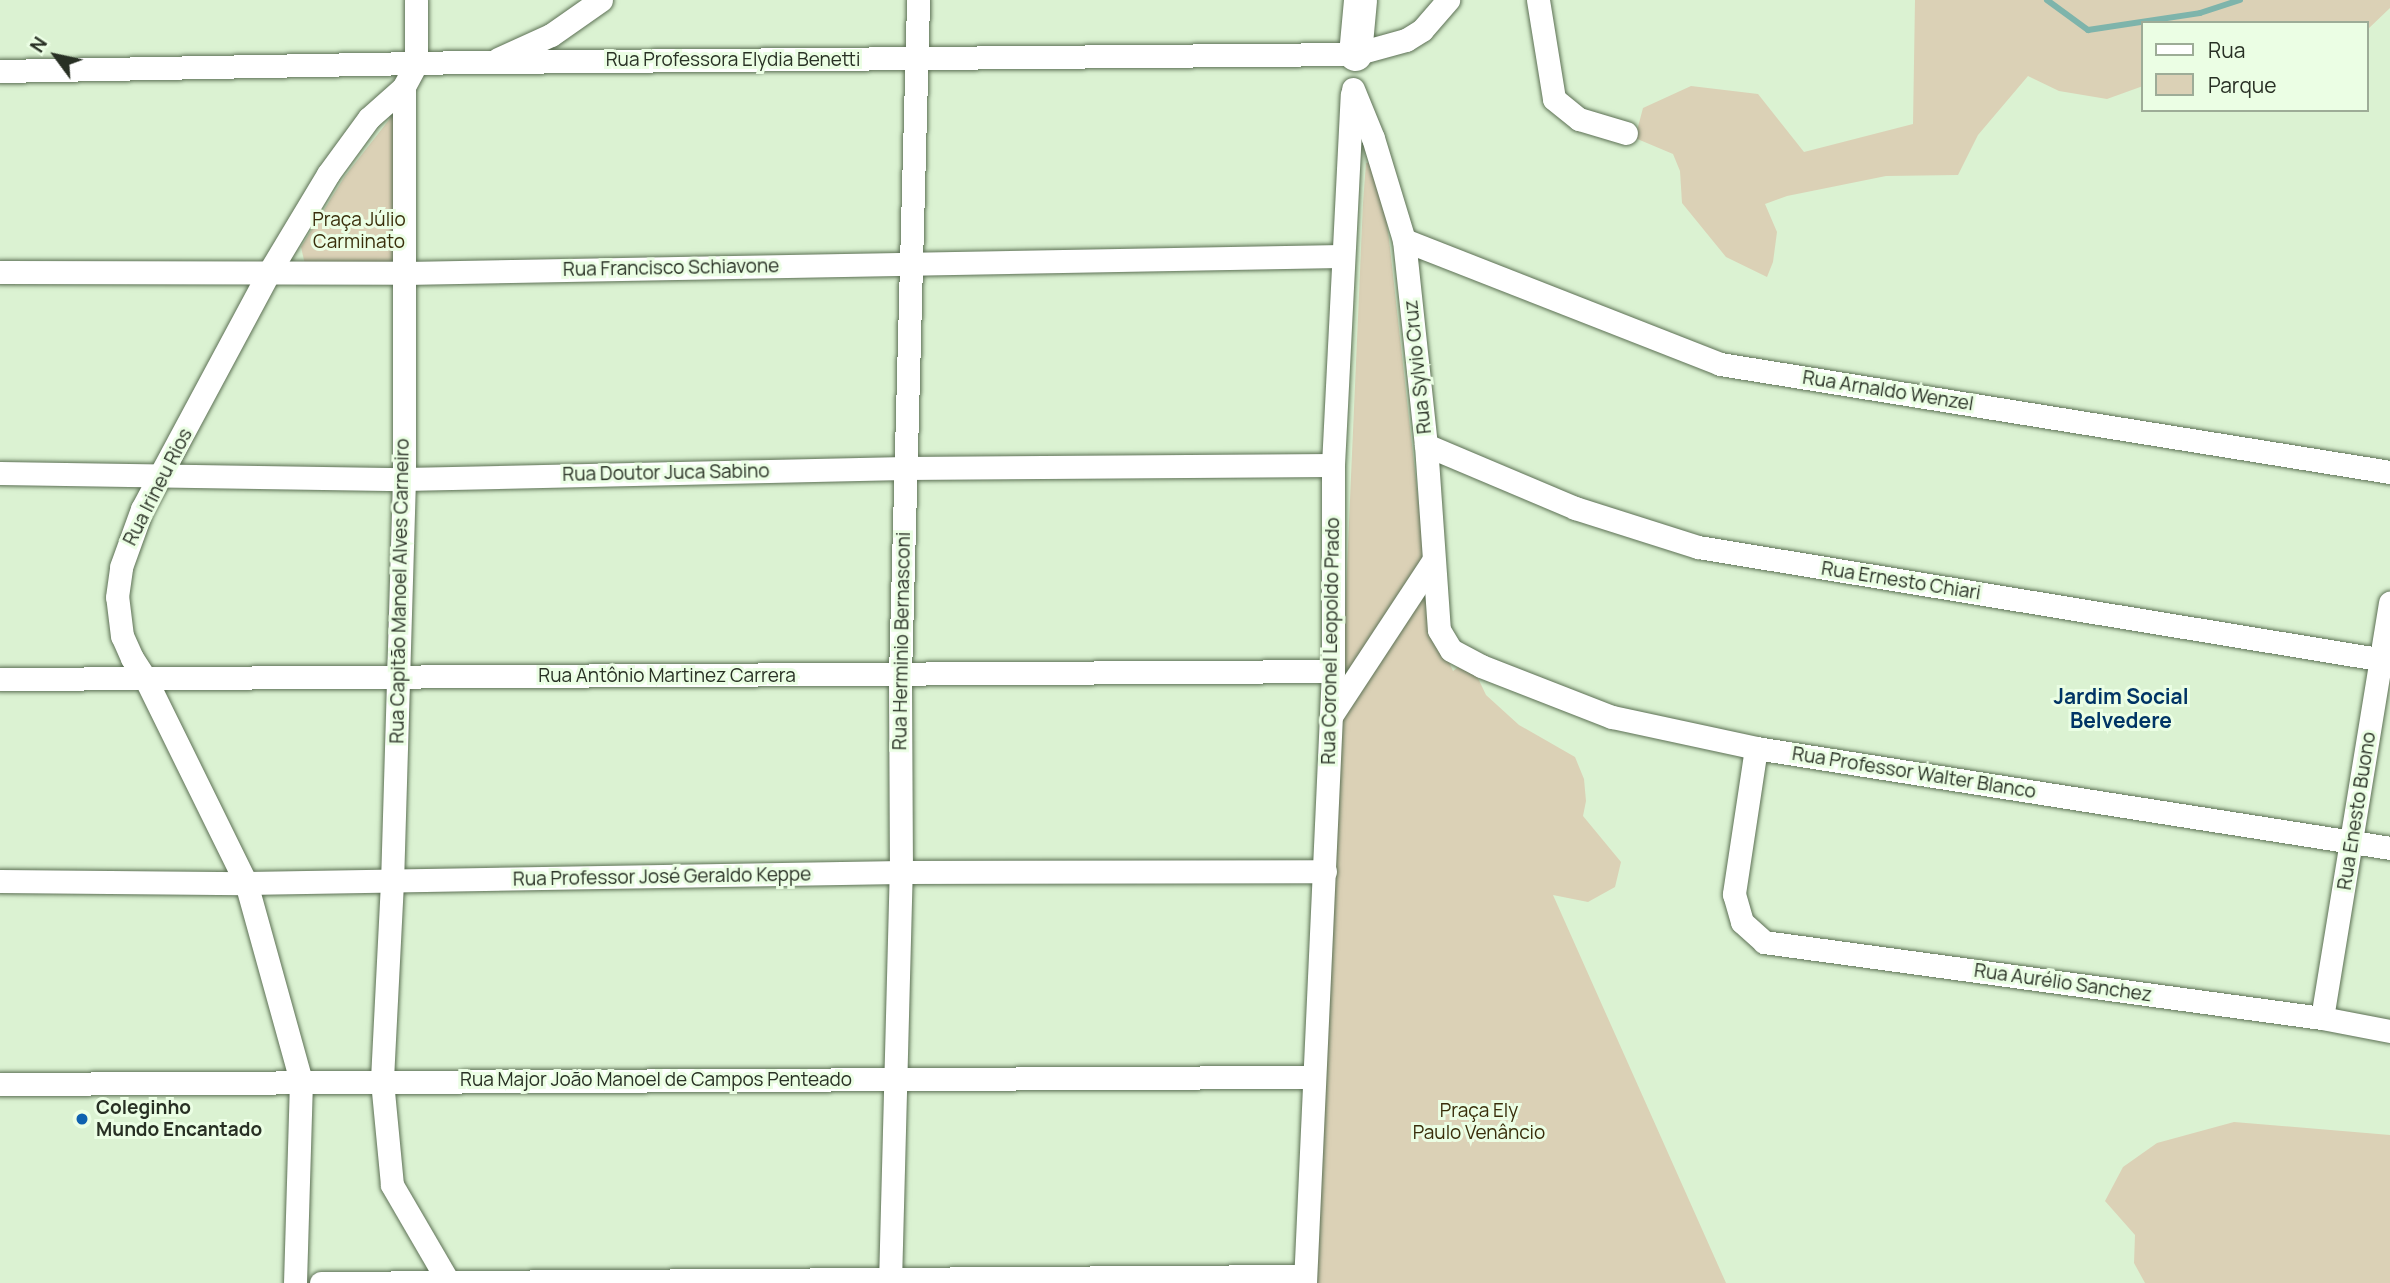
<!DOCTYPE html>
<html>
<head>
<meta charset="utf-8">
<style>
	body { margin:0 }
	#map { position:relative; width:2390px; height:1283px; overflow:hidden; background:#dbf2d2; font-family:Manrope,sans-serif }
	div>[style] { position:absolute }
	.green>* { inset:0; background:#dbd1b6 }
	.stream>* { height:6px; margin:-3px; padding:0 3px; transform-origin:3px; border-radius:3px; background:#7eb4ab }
	.roads { filter:drop-shadow(0 0 2px #5c7054) drop-shadow(0 0 2px #5c7054) }
	.street>* { height:23px; margin:-11.5px; padding:0 11.5px; transform-origin:11.5px; border-radius:11.5px; background:#fff }
	.secondary>* { height:33px; margin:-16.5px; padding:0 16.5px; transform-origin:16.5px; border-radius:16.5px; background:#fff }
	.dots>* { width:19px; height:19px; translate:-50% -50%; box-sizing:border-box; border:4px solid #ebfee4; border-radius:50% }
	span { translate:-50% -50%; white-space:nowrap; text-align:center; line-height:1.15; -webkit-text-stroke:6px #ebfee4; paint-order:stroke }
	.street-label { font-size:19px; color:#283024 }
	.park-label { font-size:19px; color:#392d0a }
	.poi-label { font-size:19px; color:#283024; font-weight:700 }
	.left { translate:0 -50%; text-align:left }
	.neighbourhood-label { font-size:21px; color:#003465; font-weight:700 }
	.legend { position:absolute; left:2141px; top:21px; width:228px; height:91px; box-sizing:border-box; background:#ebfee4; border:2px solid #9dac97; margin:0; padding:9px 12px; list-style:none; font-size:21px; color:#283024 }
	.legend li { display:flex; align-items:center; gap:14px; height:35px }
	.legend b { width:35px; border:2px solid #9dac97 }
	.north { position:absolute; left:21px; top:21px; width:70px; height:70px; -webkit-text-stroke:5px #ebfee4; paint-order:stroke; rotate:303deg; font-size:19px; font-weight:700; line-height:28px; text-align:center; color:#283024 }
	.north::after { content:''; display:block; margin:auto; width:24px; height:32px; background:#283024; clip-path:polygon(50% 0,100% 100%,50% 72%,0 100%) }
</style>
</head>
<body>
<div id="map">
	<div class="green">
		<div style="clip-path:polygon(1915px 0,2390px 0,2390px 8px,2367px 30px,2367px 23px,2143px 23px,2143px 86px,2107px 99px,2059px 91px,2028px 76px,1978px 135px,1958px 175px,1886px 176px,1787px 196px,1765px 204px,1777px 232px,1773px 262px,1767px 277px,1726px 257px,1682px 203px,1680px 171px,1673px 154px,1635px 138px,1643px 108px,1691px 86px,1758px 94px,1804px 152px,1913px 124px)"></div>
		<div style="clip-path:polygon(392px 116px,400px 123px,399px 263px,306px 269px,301px 247px,345px 176px)"></div>
		<div style="clip-path:polygon(1375px 162px,1381px 183px,1389px 239px,1432px 624px,1453px 671px,1462px 664px,1476px 674px,1486px 695px,1519px 725px,1575px 757px,1584px 779px,1586px 801px,1583px 816px,1621px 862px,1615px 887px,1588px 902px,1553px 895px,1726px 1283px,1308px 1283px,1337px 797px,1363px 203px,1366px 163px)"></div>
		<div style="clip-path:polygon(2234px 1122px,2390px 1135px,2390px 1283px,2145px 1283px,2134px 1263px,2135px 1235px,2105px 1201px,2123px 1167px,2157px 1143px)"></div>
	</div>
	<div class="stream">
		<div style="left:2047px;top:0;width:51px;rotate:36.2deg"></div>
		<div style="left:2088px;top:30px;width:113px;rotate:-8.6deg"></div>
		<div style="left:2200px;top:13px;width:42px;rotate:-18deg"></div>
	</div>
	<div class="roads">
		<div class="street">
			<div style="left:416px;top:0;width:64px;rotate:90deg"></div>
			<div style="left:416px;top:64px;width:26px;rotate:118deg"></div>
			<div style="left:404px;top:87px;width:392px;rotate:90deg"></div>
			<div style="left:404px;top:479px;width:403px;rotate:91.7deg"></div>
			<div style="left:392px;top:882px;width:199px;rotate:92.9deg"></div>
			<div style="left:382px;top:1081px;width:104px;rotate:84.5deg"></div>
			<div style="left:392px;top:1185px;width:113px;rotate:59.8deg"></div>
			<div style="left:1538px;top:0;width:100px;rotate:80.8deg"></div>
			<div style="left:1554px;top:99px;width:32px;rotate:39deg"></div>
			<div style="left:1579px;top:119px;width:49px;rotate:16.6deg"></div>
			<div style="left:498px;top:59px;width:58px;rotate:-24.4deg"></div>
			<div style="left:551px;top:35px;width:61px;rotate:-35deg"></div>
			<div style="left:0;top:71px;width:491px;rotate:-1.1deg"></div>
			<div style="left:491px;top:62px;width:864px;rotate:-0.53deg"></div>
			<div style="left:1355px;top:54px;width:53px;rotate:-15.4deg"></div>
			<div style="left:1406px;top:40px;width:19px;rotate:-32deg"></div>
			<div style="left:1422px;top:30px;width:40px;rotate:-49deg"></div>
			<div style="left:1353px;top:89px;width:53px;rotate:67.8deg"></div>
			<div style="left:1373px;top:138px;width:107px;rotate:73.1deg"></div>
			<div style="left:1404px;top:240px;width:206px;rotate:83.9deg"></div>
			<div style="left:1426px;top:445px;width:185px;rotate:86deg"></div>
			<div style="left:1439px;top:630px;width:23px;rotate:59deg"></div>
			<div style="left:1451px;top:650px;width:34px;rotate:28deg"></div>
			<div style="left:1481px;top:666px;width:141px;rotate:21.3deg"></div>
			<div style="left:1612px;top:717px;width:147px;rotate:12.1deg"></div>
			<div style="left:1756px;top:748px;width:642px;rotate:8.96deg"></div>
			<div style="left:1404px;top:240px;width:339px;rotate:21.4deg"></div>
			<div style="left:1720px;top:364px;width:679px;rotate:9.16deg"></div>
			<div style="left:0;top:272px;width:405px;rotate:0.1deg"></div>
			<div style="left:405px;top:273px;width:936px;rotate:-1.04deg"></div>
			<div style="left:1426px;top:445px;width:162px;rotate:22.9deg"></div>
			<div style="left:1575px;top:508px;width:129px;rotate:17.6deg"></div>
			<div style="left:1698px;top:547px;width:701px;rotate:9.35deg"></div>
			<div style="left:0;top:473px;width:404px;rotate:0.9deg"></div>
			<div style="left:404px;top:479px;width:501px;rotate:-1.26deg"></div>
			<div style="left:905px;top:468px;width:428px;rotate:-0.4deg"></div>
			<div style="left:0;top:679px;width:1333px;rotate:-0.34deg"></div>
			<div style="left:1333px;top:713px;width:182px;rotate:-56.7deg"></div>
			<div style="left:1756px;top:748px;width:148px;rotate:98.6deg"></div>
			<div style="left:1734px;top:894px;width:29px;rotate:74deg"></div>
			<div style="left:1742px;top:922px;width:30px;rotate:42deg"></div>
			<div style="left:1764px;top:942px;width:563px;rotate:7.76deg"></div>
			<div style="left:2322px;top:1018px;width:69px;rotate:10.8deg"></div>
			<div style="left:0;top:881px;width:246px;rotate:0.5deg"></div>
			<div style="left:246px;top:883px;width:655px;rotate:-0.96deg"></div>
			<div style="left:901px;top:872px;width:424px;rotate:-0.1deg"></div>
			<div style="left:2322px;top:1018px;width:421px;rotate:-80.7deg"></div>
			<div style="left:0;top:1084px;width:1312px;rotate:-0.31deg"></div>
			<div style="left:295px;top:1283px;width:202px;rotate:-88.3deg"></div>
			<div style="left:301px;top:1081px;width:205px;rotate:-105.5deg"></div>
			<div style="left:246px;top:883px;width:229px;rotate:-116.2deg"></div>
			<div style="left:145px;top:678px;width:24px;rotate:-123deg"></div>
			<div style="left:132px;top:658px;width:24px;rotate:-114deg"></div>
			<div style="left:122px;top:636px;width:39px;rotate:-97deg"></div>
			<div style="left:117px;top:597px;width:30px;rotate:-82deg"></div>
			<div style="left:121px;top:567px;width:62px;rotate:-70.1deg"></div>
			<div style="left:142px;top:509px;width:267px;rotate:-61.8deg"></div>
			<div style="left:268px;top:274px;width:117px;rotate:-59deg"></div>
			<div style="left:328px;top:174px;width:69px;rotate:-53.8deg"></div>
			<div style="left:369px;top:118px;width:47px;rotate:-41.5deg"></div>
			<div style="left:321px;top:1283px;width:984px;rotate:-0.41deg"></div>
			<div style="left:890px;top:1283px;width:411px;rotate:-88.5deg"></div>
			<div style="left:901px;top:872px;width:196px;rotate:-90.3deg"></div>
			<div style="left:900px;top:676px;width:676px;rotate:-88.47deg"></div>
			<div style="left:1305px;top:1283px;width:613px;rotate:-87.38deg"></div>
			<div style="left:1333px;top:671px;width:206px;rotate:-90deg"></div>
			<div style="left:1333px;top:465px;width:371px;rotate:-87.1deg"></div>
		</div>
		<div class="secondary">
			<div style="left:1355px;top:54px;width:54px;rotate:-84.7deg"></div>
		</div>
	</div>
	<div class="dots">
		<div style="left:82px;top:1119px;background:#0e61af"></div>
	</div>
	<div class="street-label">
		<span style="left:733px;top:60px">Rua Professora Elydia Benetti</span>
		<span style="left:671px;top:268px;rotate:-1deg">Rua Francisco Schiavone</span>
		<span style="left:1418px;top:367px;rotate:-96deg">Rua Sylvio Cruz</span>
		<span style="left:1888px;top:391px;rotate:9deg">Rua Arnaldo Wenzel</span>
		<span style="left:666px;top:473px;rotate:-1deg">Rua Doutor Juca Sabino</span>
		<span style="left:158px;top:487px;rotate:-63deg">Rua Irineu Rios</span>
		<span style="left:1901px;top:581px;rotate:9deg">Rua Ernesto Chiari</span>
		<span style="left:400px;top:591px;rotate:-89deg">Rua Capitão Manoel Alves Carneiro</span>
		<span style="left:902px;top:641px;rotate:-89deg">Rua Herminio Bernasconi</span>
		<span style="left:1331px;top:641px;rotate:-89deg">Rua Coronel Leopoldo Prado</span>
		<span style="left:667px;top:676px">Rua Antônio Martinez Carrera</span>
		<span style="left:1914px;top:773px;rotate:9deg">Rua Professor Walter Blanco</span>
		<span style="left:2357px;top:811px;rotate:-81deg">Rua Enesto Buono</span>
		<span style="left:662px;top:877px;rotate:-1deg">Rua Professor José Geraldo Keppe</span>
		<span style="left:2063px;top:983px;rotate:8deg">Rua Aurélio Sanchez</span>
		<span style="left:656px;top:1080px">Rua Major João Manoel de Campos Penteado</span>
	</div>
	<div class="park-label">
		<span style="left:359px;top:231px">Praça Júlio<br>Carminato</span>
		<span style="left:1479px;top:1122px">Praça Ely<br>Paulo Venâncio</span>
	</div>
	<div class="poi-label">
		<span class="left" style="left:96px;top:1119px">Coleginho<br>Mundo Encantado</span>
	</div>
	<div class="neighbourhood-label">
		<span style="left:2121px;top:708px">Jardim Social<br>Belvedere</span>
	</div>
	<ul class="legend">
	<li><b style="height:9px;background:#fff"></b>Rua</li>
	<li><b style="height:19px;background:#dbd1b6"></b>Parque</li>
	</ul>
	<div class="north">N</div>
</div>
</body>
</html>
